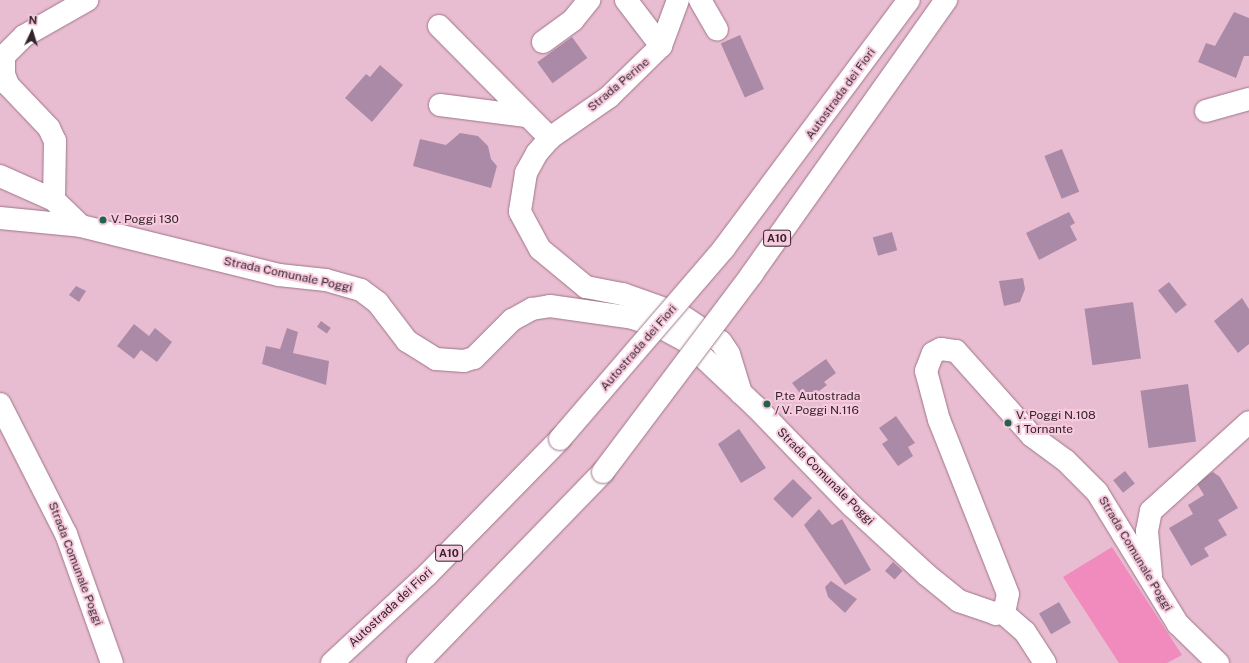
<!DOCTYPE html>
<html>
<head>
<meta charset="utf-8">
<style>
	body { margin:0 }
	#map { position:relative; width:1249px; height:663px; overflow:hidden; background:#e9bdd1; font-family:"Public Sans",sans-serif }
	div>[style] { position:absolute }
	.green>* { inset:0; background:#f18abd }
	.building>* { inset:0; background:#ab8aa7; transform-origin:0 0 }
	.roads { filter:drop-shadow(0 0 1px #9e7588) drop-shadow(0 0 1px #9e7588) }
	.minor>* { height:22px; margin:-11px; padding:0 11px; transform-origin:11px; border-radius:11px; background:#fff }
	.major>* { height:22px; margin:-11px; padding:0 11px; transform-origin:11px; border-radius:11px; background:#fff }
	.highway>* { height:22px; margin:-11px; padding:0 11px; transform-origin:11px; border-radius:11px; background:#fff }
	.bridges { filter:drop-shadow(0 0 1px #9e7588) drop-shadow(0 0 1px #9e7588) }
	.highway-bridge>* { height:22px; margin:-11px; padding:0 11px; transform-origin:11px; border-radius:11px; background:#fff }
	.dots>* { width:11px; height:11px; translate:-50% -50%; box-sizing:border-box; border:2px solid #f7cade; border-radius:50% }
	span { translate:-50% -50%; white-space:nowrap; text-align:center; line-height:1.15; -webkit-text-stroke:4px #f7cade; paint-order:stroke }
	.shield-label span { padding:1px 3px; background:#f7cade; border:1px solid; border-radius:3px; -webkit-text-stroke-width:0 }
	.shield-label { font-size:11px; color:#33232a; font-weight:700 }
	.street-label { font-size:12px; color:#33232a }
	.poi-label { font-size:12px; color:#33232a }
	.left { translate:0 -50%; text-align:left }
	.north { position:absolute; left:12px; top:12px; width:40px; height:40px; -webkit-text-stroke:3px #f7cade; paint-order:stroke; rotate:4deg; font-size:11px; font-weight:700; line-height:16px; text-align:center; color:#33232a }
	.north::after { content:''; display:block; margin:auto; width:14px; height:18px; background:#33232a; clip-path:polygon(50% 0,100% 100%,50% 72%,0 100%) }
</style>
</head>
<body>
<div id="map">
	<div class="green">
		<div style="clip-path:polygon(1112px 547px,1182px 655px,1167px 663px,1119px 663px,1063px 577px)"></div>
	</div>
	<div class="building">
		<div style="clip-path:polygon(1234px 12px,1249px 18px,1249px 56px,1244px 56px,1236px 78px,1198px 62px,1206px 43px,1215px 46px)"></div>
		<div style="left:740px;top:35px;width:59px;height:21px;rotate:66deg"></div>
		<div style="left:572px;top:37px;width:26px;height:43px;rotate:54deg"></div>
		<div style="clip-path:polygon(380px 65px,403px 85px,372px 122px,345px 98px,366px 74px,370px 77px)"></div>
		<div style="clip-path:polygon(460px 133px,478px 136px,488px 146px,491px 159px,497px 166px,491px 188px,413px 166px,420px 139px,446px 145px)"></div>
		<div style="left:1062px;top:149px;width:46px;height:19px;rotate:68deg"></div>
		<div style="clip-path:polygon(1069px 212px,1075px 223px,1070px 226px,1077px 240px,1039px 260px,1026px 233px)"></div>
		<div style="left:892px;top:232px;width:19px;height:20px;rotate:74deg"></div>
		<div style="clip-path:polygon(1023px 278px,1025px 289px,1020px 302px,1004px 306px,999px 281px)"></div>
		<div style="left:1169px;top:282px;width:29px;height:14px;rotate:52deg"></div>
		<div style="clip-path:polygon(76px 286px,86px 291px,79px 302px,69px 295px)"></div>
		<div style="clip-path:polygon(1242px 298px,1249px 309px,1249px 344px,1238px 353px,1214px 321px)"></div>
		<div style="left:1133px;top:302px;width:57px;height:49px;rotate:82deg"></div>
		<div style="left:321px;top:321px;width:12px;height:7px;rotate:35deg"></div>
		<div style="clip-path:polygon(134px 324px,149px 336px,155px 328px,172px 342px,157px 362px,141px 350px,134px 359px,117px 346px)"></div>
		<div style="clip-path:polygon(287px 328px,298px 332px,293px 353px,329px 361px,326px 385px,262px 364px,266px 346px,280px 349px)"></div>
		<div style="clip-path:polygon(826px 359px,836px 373px,824px 382px,827px 385px,806px 401px,792px 383px)"></div>
		<div style="left:1188px;top:384px;width:58px;height:48px;rotate:82deg"></div>
		<div style="clip-path:polygon(896px 416px,915px 443px,908px 447px,913px 456px,898px 466px,882px 444px,888px 440px,879px 428px)"></div>
		<div style="clip-path:polygon(739px 429px,766px 468px,741px 483px,718px 444px)"></div>
		<div style="left:1125px;top:471px;width:16px;height:15px;rotate:52deg"></div>
		<div style="clip-path:polygon(1213px 472px,1220px 477px,1238px 508px,1218px 520px,1227px 535px,1204px 548px,1209px 556px,1191px 566px,1169px 528px,1193px 514px,1188px 505px,1204px 495px,1196px 482px)"></div>
		<div style="left:793px;top:479px;width:27px;height:28px;rotate:45deg"></div>
		<div style="clip-path:polygon(819px 509px,832px 525px,842px 519px,871px 570px,845px 585px,804px 525px)"></div>
		<div style="left:893px;top:562px;width:13px;height:12px;rotate:42deg"></div>
		<div style="clip-path:polygon(831px 581px,857px 599px,845px 613px,828px 597px,825px 587px)"></div>
		<div style="left:1059px;top:602px;width:24px;height:23px;rotate:60deg"></div>
	</div>
	<div class="roads">
		<div class="minor">
			<div style="left:626px;top:0;width:58px;rotate:52.7deg"></div>
			<div style="left:678px;top:0;width:49px;rotate:110.3deg"></div>
			<div style="left:661px;top:46px;width:73px;rotate:135.6deg"></div>
			<div style="left:609px;top:97px;width:72px;rotate:145.2deg"></div>
			<div style="left:550px;top:138px;width:20px;rotate:131deg"></div>
			<div style="left:537px;top:153px;width:23px;rotate:119deg"></div>
			<div style="left:526px;top:173px;width:39px;rotate:99deg"></div>
			<div style="left:520px;top:212px;width:42px;rotate:61.6deg"></div>
			<div style="left:540px;top:249px;width:60px;rotate:39.6deg"></div>
			<div style="left:586px;top:287px;width:38px;rotate:11deg"></div>
			<div style="left:623px;top:294px;width:59px;rotate:19.7deg"></div>
			<div style="left:679px;top:314px;width:50px;rotate:33.7deg"></div>
			<div style="left:721px;top:342px;width:14px;rotate:56deg"></div>
			<div style="left:729px;top:354px;width:41px;rotate:72.9deg"></div>
			<div style="left:700px;top:0;width:34px;rotate:60deg"></div>
			<div style="left:439px;top:26px;width:158px;rotate:45.3deg"></div>
			<div style="left:543px;top:42px;width:37px;rotate:-36deg"></div>
			<div style="left:573px;top:20px;width:26px;rotate:-51deg"></div>
			<div style="left:440px;top:105px;width:87px;rotate:7.3deg"></div>
			<div style="left:1206px;top:111px;width:45px;rotate:-15.6deg"></div>
			<div style="left:0;top:176px;width:59px;rotate:24deg"></div>
			<div style="left:54px;top:200px;width:37px;rotate:44deg"></div>
			<div style="left:54px;top:200px;width:59px;rotate:-89deg"></div>
			<div style="left:55px;top:141px;width:14px;rotate:-115deg"></div>
			<div style="left:49px;top:128px;width:59px;rotate:-133.6deg"></div>
			<div style="left:8px;top:85px;width:12px;rotate:-110deg"></div>
			<div style="left:4px;top:74px;width:18px;rotate:-90deg"></div>
			<div style="left:4px;top:56px;width:28px;rotate:-45deg"></div>
			<div style="left:24px;top:36px;width:73px;rotate:-29.7deg"></div>
			<div style="left:1151px;top:575px;width:44px;rotate:-95.2deg"></div>
			<div style="left:1147px;top:531px;width:20px;rotate:-79deg"></div>
			<div style="left:1151px;top:511px;width:132px;rotate:-42.2deg"></div>
			<div style="left:1002px;top:612px;width:30px;rotate:41deg"></div>
			<div style="left:1025px;top:632px;width:37px;rotate:57deg"></div>
		</div>
		<div class="major">
			<div style="left:0;top:218px;width:81px;rotate:5.6deg"></div>
			<div style="left:81px;top:226px;width:204px;rotate:13.9deg"></div>
			<div style="left:279px;top:275px;width:47px;rotate:6.1deg"></div>
			<div style="left:326px;top:280px;width:36px;rotate:16deg"></div>
			<div style="left:361px;top:290px;width:21px;rotate:37deg"></div>
			<div style="left:378px;top:303px;width:48px;rotate:52.7deg"></div>
			<div style="left:407px;top:341px;width:34px;rotate:32deg"></div>
			<div style="left:436px;top:359px;width:28px;rotate:4deg"></div>
			<div style="left:464px;top:361px;width:10px;rotate:-17deg"></div>
			<div style="left:474px;top:358px;width:54px;rotate:-45deg"></div>
			<div style="left:512px;top:320px;width:23px;rotate:-29deg"></div>
			<div style="left:532px;top:309px;width:18px;rotate:-9deg"></div>
			<div style="left:550px;top:306px;width:84px;rotate:8.2deg"></div>
			<div style="left:633px;top:318px;width:31px;rotate:19deg"></div>
			<div style="left:662px;top:328px;width:27px;rotate:28deg"></div>
			<div style="left:686px;top:341px;width:96px;rotate:43.3deg"></div>
			<div style="left:756px;top:407px;width:138px;rotate:45.9deg"></div>
			<div style="left:852px;top:506px;width:102px;rotate:42.6deg"></div>
			<div style="left:927px;top:575px;width:41px;rotate:39.1deg"></div>
			<div style="left:959px;top:601px;width:39px;rotate:19deg"></div>
			<div style="left:996px;top:614px;width:11px;rotate:-34deg"></div>
			<div style="left:1005px;top:608px;width:14px;rotate:-78deg"></div>
			<div style="left:1008px;top:594px;width:187px;rotate:-111.6deg"></div>
			<div style="left:939px;top:420px;width:51px;rotate:-104.9deg"></div>
			<div style="left:926px;top:371px;width:19px;rotate:-69deg"></div>
			<div style="left:933px;top:353px;width:9px;rotate:-27deg"></div>
			<div style="left:941px;top:349px;width:15px;rotate:8deg"></div>
			<div style="left:956px;top:351px;width:114px;rotate:48.2deg"></div>
			<div style="left:1032px;top:436px;width:42px;rotate:36.3deg"></div>
			<div style="left:1066px;top:461px;width:44px;rotate:45deg"></div>
			<div style="left:1097px;top:492px;width:155px;rotate:58.5deg"></div>
			<div style="left:1178px;top:624px;width:56px;rotate:44.3deg"></div>
			<div style="left:0;top:404px;width:146px;rotate:63.1deg"></div>
			<div style="left:66px;top:534px;width:137px;rotate:70.4deg"></div>
		</div>
		<div class="highway">
			<div style="left:332px;top:663px;width:129px;rotate:-42.8deg"></div>
			<div style="left:427px;top:575px;width:190px;rotate:-45.6deg"></div>
			<div style="left:418px;top:663px;width:266px;rotate:-45.9deg"></div>
		</div>
	</div>
	<div class="bridges">
		<div class="highway-bridge">
			<div style="left:560px;top:439px;width:252px;rotate:-49.3deg"></div>
			<div style="left:724px;top:248px;width:309px;rotate:-53.3deg"></div>
			<div style="left:603px;top:472px;width:248px;rotate:-53deg"></div>
			<div style="left:752px;top:274px;width:336px;rotate:-54.7deg"></div>
		</div>
	</div>
	<div class="dots">
		<div style="left:103px;top:220px;background:#23624f"></div>
		<div style="left:767px;top:404px;background:#23624f"></div>
		<div style="left:1008px;top:423px;background:#23624f"></div>
	</div>
	<div class="shield-label">
		<span style="left:777px;top:238px">A10</span>
		<span style="left:449px;top:553px">A10</span>
	</div>
	<div class="street-label">
		<span style="left:619px;top:85px;rotate:-40deg">Strada Perine</span>
		<span style="left:841px;top:94px;rotate:-54deg">Autostrada dei Fiori</span>
		<span style="left:288px;top:275px;rotate:12deg">Strada Comunale Poggi</span>
		<span style="left:639px;top:348px;rotate:-49deg">Autostrada dei Fiori</span>
		<span style="left:825px;top:477px;rotate:45deg">Strada Comunale Poggi</span>
		<span style="left:1135px;top:554px;rotate:59deg">Strada Comunale Poggi</span>
		<span style="left:75px;top:564px;rotate:69deg">Strada Comunale Poggi</span>
		<span style="left:391px;top:608px;rotate:-43deg">Autostrada dei Fiori</span>
	</div>
	<div class="poi-label">
		<span class="left" style="left:111px;top:220px">V. Poggi 130</span>
		<span class="left" style="left:775px;top:404px">P.te Autostrada<br>/ V. Poggi N.116</span>
		<span class="left" style="left:1016px;top:423px">V. Poggi N.108<br>1 Tornante</span>
	</div>
	<div class="north">N</div>
</div>
</body>
</html>
